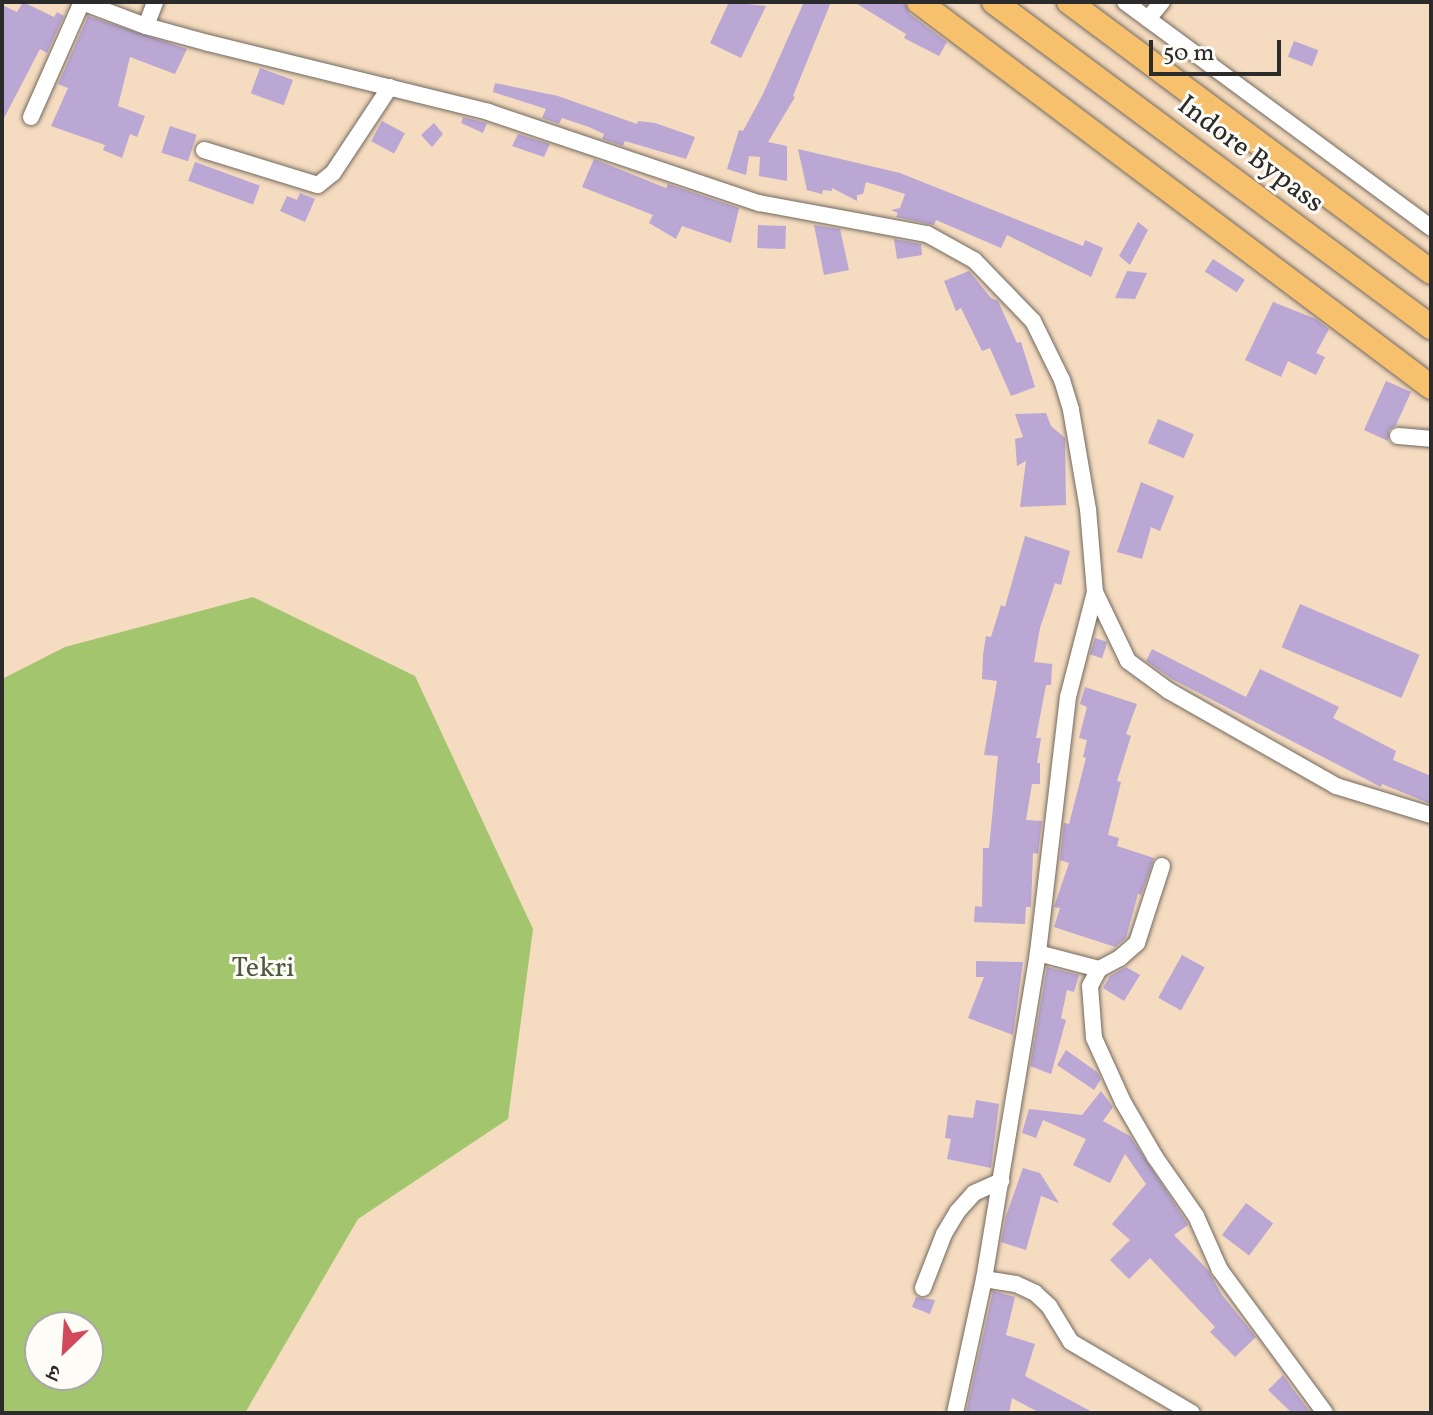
<!DOCTYPE html>
<html>
<head>
<meta charset="utf-8">
<style>
	body { margin:0 }
	#map { position:relative; width:1433px; height:1415px; overflow:hidden; background:#f5dbbf; font-family:Vollkorn,"Noto Serif Devanagari",serif }
	div>[style] { position:absolute }
	.green>* { inset:0; background:#a3c56e }
	.building>* { inset:0; background:#baa7d3; transform-origin:0 0 }
	.roads { filter:drop-shadow(0 0 2px #72695f) drop-shadow(0 0 2px #72695f) }
	.minor>* { height:16px; margin:-8px; padding:0 8px; transform-origin:8px; border-radius:8px; background:#fff }
	.highway>* { height:24px; margin:-12px; padding:0 12px; transform-origin:12px; border-radius:12px; background:#f7c06c }
	span { translate:-50% -50%; white-space:nowrap; text-align:center; line-height:1.15; -webkit-text-stroke:6px #fdfcf7; paint-order:stroke }
	.street-label { font-size:28px; color:#2b2b2b }
	.park-label { font-size:28px; color:#4f593f }
	.frame { position:absolute; inset:0; border:4px solid #2b2b2b; pointer-events:none }
	.north { position:absolute; left:24px; top:1311px; width:80px; height:80px; box-sizing:border-box; background:#fdfcf7; border:2px solid #a9a8a5; border-radius:50%; rotate:205deg; font-size:22px; font-weight:700; line-height:32px; text-align:center; color:#2b2b2b }
	.north::after { content:''; display:block; margin:auto; width:28px; height:36px; background:#d1495b; clip-path:polygon(50% 0,100% 100%,50% 72%,0 100%) }
	.scale { position:absolute; left:1149px; top:40px; width:132px; height:36px; box-sizing:border-box; border:4px solid #2b2b2b; border-top:0; padding-left:10px; font-size:24px; line-height:28px; white-space:nowrap; color:#2b2b2b; -webkit-text-stroke:6px #fdfcf7; paint-order:stroke }
</style>
</head>
<body>
<div id="map">
	<div class="green">
		<div style="clip-path:polygon(evenodd,253px 597px,415px 676px,533px 929px,508px 1119px,358px 1219px,245px 1413px,2px 1413px,2px 679px,65px 647px,253px 597px,40px 1327px,88px 1327px,88px 1375px,40px 1375px,40px 1327px)"></div>
	</div>
	<div class="building">
		<div style="clip-path:polygon(23px 2px,54px 17px,57px 12px,64px 16px,47px 53px,40px 49px,2px 122px,2px 5px,17px 12px)"></div>
		<div style="clip-path:polygon(729px 2px,766px 6px,741px 58px,710px 43px)"></div>
		<div style="clip-path:polygon(804px 2px,831px 2px,793px 96px,795px 97px,768px 142px,787px 146px,787px 181px,759px 176px,760px 157px,749px 156px,746px 175px,727px 169px,739px 130px,743px 131px,763px 94px)"></div>
		<div style="clip-path:polygon(854px 2px,904px 2px,910px 14px,947px 42px,939px 56px,904px 38px,906px 34px)"></div>
		<div style="clip-path:polygon(88px 16px,187px 49px,175px 74px,130px 57px,118px 106px,145px 116px,137px 137px,130px 134px,122px 158px,103px 150px,105px 145px,51px 126px,68px 88px,58px 84px)"></div>
		<div style="left:1294px;top:41px;width:26px;height:17px;rotate:21deg"></div>
		<div style="left:260px;top:68px;width:35px;height:27px;rotate:20deg"></div>
		<div style="clip-path:polygon(495px 83px,558px 96px,637px 124px,638px 121px,655px 123px,695px 137px,686px 159px,625px 141px,623px 146px,602px 139px,604px 134px,589px 127px,562px 118px,559px 124px,542px 118px,546px 109px,493px 92px)"></div>
		<div style="clip-path:polygon(463px 117px,487px 123px,483px 133px,461px 123px)"></div>
		<div style="left:382px;top:121px;width:26px;height:23px;rotate:28deg"></div>
		<div style="clip-path:polygon(434px 123px,443px 134px,432px 147px,421px 135px)"></div>
		<div style="left:170px;top:126px;width:28px;height:28px;rotate:18deg"></div>
		<div style="clip-path:polygon(518px 134px,550px 144px,544px 157px,512px 146px)"></div>
		<div style="clip-path:polygon(798px 149px,900px 173px,1083px 246px,1085px 240px,1103px 248px,1091px 277px,1007px 235px,1001px 248px,936px 220px,934px 225px,896px 217px,898px 213px,891px 210px,900px 208px,905px 194px,883px 187px,866px 182px,863px 194px,857px 195px,857px 201px,832px 188px,832px 191px,823px 190px,822px 194px,807px 190px)"></div>
		<div style="clip-path:polygon(594px 159px,666px 188px,668px 184px,739px 208px,731px 243px,682px 226px,676px 239px,649px 223px,653px 215px,582px 187px)"></div>
		<div style="left:195px;top:162px;width:69px;height:20px;rotate:20deg"></div>
		<div style="clip-path:polygon(300px 193px,315px 199px,305px 222px,280px 211px,287px 196px,297px 200px)"></div>
		<div style="clip-path:polygon(1138px 222px,1148px 230px,1130px 265px,1119px 256px)"></div>
		<div style="left:758px;top:225px;width:28px;height:23px;rotate:2deg"></div>
		<div style="clip-path:polygon(814px 225px,840px 229px,849px 270px,824px 275px)"></div>
		<div style="clip-path:polygon(894px 239px,921px 244px,922px 255px,897px 259px)"></div>
		<div style="left:1213px;top:259px;width:38px;height:15px;rotate:33deg"></div>
		<div style="clip-path:polygon(969px 271px,991px 298px,998px 301px,1017px 343px,1021px 342px,1035px 387px,1011px 396px,990px 348px,982px 351px,961px 308px,956px 311px,944px 281px)"></div>
		<div style="clip-path:polygon(1127px 271px,1147px 273px,1135px 299px,1115px 298px)"></div>
		<div style="clip-path:polygon(1273px 302px,1316px 319px,1329px 329px,1316px 353px,1325px 357px,1316px 375px,1288px 361px,1281px 377px,1245px 360px)"></div>
		<div style="clip-path:polygon(1386px 381px,1411px 392px,1396px 425px,1389px 430px,1388px 441px,1364px 430px)"></div>
		<div style="clip-path:polygon(1046px 413px,1051px 426px,1065px 438px,1066px 505px,1020px 507px,1026px 461px,1017px 466px,1015px 439px,1023px 437px,1015px 414px)"></div>
		<div style="left:1158px;top:419px;width:39px;height:26px;rotate:23deg"></div>
		<div style="clip-path:polygon(1141px 482px,1174px 496px,1160px 531px,1151px 527px,1142px 559px,1117px 552px)"></div>
		<div style="clip-path:polygon(1025px 536px,1070px 551px,1061px 585px,1055px 583px,1040px 628px,1034px 662px,1052px 664px,1051px 685px,1046px 685px,1036px 738px,1041px 738px,1037px 763px,1040px 763px,1040px 784px,1032px 784px,1026px 820px,1042px 821px,1038px 854px,1033px 853px,1031px 907px,1026px 907px,1025px 924px,974px 922px,975px 906px,982px 907px,983px 848px,989px 848px,998px 756px,984px 755px,997px 681px,982px 679px,983px 655px,986px 636px,991px 637px,1001px 605px,1005px 607px)"></div>
		<div style="left:1300px;top:604px;width:130px;height:47px;rotate:23deg"></div>
		<div style="left:1095px;top:638px;width:13px;height:17px;rotate:18deg"></div>
		<div style="clip-path:polygon(1152px 649px,1246px 697px,1260px 669px,1339px 707px,1333px 718px,1396px 751px,1393px 760px,1431px 776px,1431px 804px,1382px 784px,1381px 787px,1172px 679px,1146px 661px)"></div>
		<div style="clip-path:polygon(1085px 687px,1137px 704px,1126px 734px,1131px 736px,1117px 781px,1121px 782px,1108px 835px,1119px 838px,1117px 846px,1154px 858px,1141px 895px,1138px 894px,1126px 938px,1115px 947px,1054px 927px,1060px 908px,1054px 907px,1069px 863px,1060px 860px,1064px 823px,1069px 824px,1086px 758px,1083px 757px,1087px 740px,1079px 738px,1087px 707px,1080px 704px)"></div>
		<div style="left:1182px;top:955px;width:26px;height:49px;rotate:29deg"></div>
		<div style="clip-path:polygon(976px 961px,1023px 962px,1013px 1035px,968px 1018px,984px 977px,976px 977px)"></div>
		<div style="clip-path:polygon(1047px 967px,1079px 975px,1074px 992px,1067px 990px,1061px 1018px,1066px 1020px,1051px 1074px,1030px 1066px)"></div>
		<div style="clip-path:polygon(1126px 967px,1140px 975px,1124px 1001px,1103px 988px,1110px 976px)"></div>
		<div style="clip-path:polygon(1066px 1050px,1097px 1072px,1101px 1079px,1094px 1090px,1057px 1065px)"></div>
		<div style="clip-path:polygon(1101px 1091px,1113px 1107px,1103px 1121px,1130px 1136px,1186px 1221px,1188px 1225px,1174px 1235px,1208px 1270px,1222px 1295px,1256px 1337px,1235px 1357px,1210px 1332px,1215px 1327px,1150px 1258px,1129px 1279px,1110px 1260px,1130px 1240px,1112px 1224px,1146px 1184px,1125px 1154px,1110px 1183px,1073px 1165px,1086px 1139px,1043px 1120px,1036px 1138px,1022px 1133px,1029px 1109px,1082px 1115px)"></div>
		<div style="clip-path:polygon(976px 1100px,999px 1104px,991px 1168px,947px 1159px,951px 1139px,945px 1138px,948px 1115px,973px 1118px)"></div>
		<div style="clip-path:polygon(1023px 1168px,1040px 1173px,1059px 1203px,1041px 1196px,1026px 1250px,1001px 1242px,1006px 1216px)"></div>
		<div style="left:1246px;top:1203px;width:34px;height:40px;rotate:37deg"></div>
		<div style="clip-path:polygon(993px 1291px,1015px 1297px,1006px 1335px,1035px 1344px,1025px 1376px,1094px 1413px,1040px 1413px,1012px 1398px,1009px 1413px,966px 1413px)"></div>
		<div style="clip-path:polygon(916px 1297px,935px 1300px,930px 1314px,912px 1307px)"></div>
		<div style="clip-path:polygon(1283px 1375px,1292px 1388px,1311px 1413px,1292px 1413px,1268px 1390px)"></div>
	</div>
	<div class="roads">
		<div class="minor">
			<div style="left:82px;top:2px;width:68px;rotate:20.6deg"></div>
			<div style="left:146px;top:26px;width:64px;rotate:15.3deg"></div>
			<div style="left:208px;top:43px;width:288px;rotate:13.8deg"></div>
			<div style="left:488px;top:112px;width:286px;rotate:18.6deg"></div>
			<div style="left:759px;top:203px;width:171px;rotate:10.5deg"></div>
			<div style="left:927px;top:234px;width:54px;rotate:29deg"></div>
			<div style="left:974px;top:260px;width:85px;rotate:46deg"></div>
			<div style="left:1033px;top:321px;width:66px;rotate:63.8deg"></div>
			<div style="left:1062px;top:380px;width:31px;rotate:73deg"></div>
			<div style="left:1071px;top:410px;width:100px;rotate:80.3deg"></div>
			<div style="left:1088px;top:509px;width:83px;rotate:85.2deg"></div>
			<div style="left:1095px;top:592px;width:108px;rotate:104.4deg"></div>
			<div style="left:1068px;top:697px;width:258px;rotate:96.7deg"></div>
			<div style="left:1038px;top:953px;width:330px;rotate:99.4deg"></div>
			<div style="left:984px;top:1279px;width:137px;rotate:102.2deg"></div>
			<div style="left:1125px;top:2px;width:380px;rotate:36.4deg"></div>
			<div style="left:1148px;top:19px;width:22px;rotate:-51deg"></div>
			<div style="left:146px;top:26px;width:26px;rotate:-69deg"></div>
			<div style="left:31px;top:117px;width:126px;rotate:-66.1deg"></div>
			<div style="left:204px;top:150px;width:119px;rotate:17.1deg"></div>
			<div style="left:318px;top:185px;width:19px;rotate:-39deg"></div>
			<div style="left:333px;top:173px;width:103px;rotate:-56.5deg"></div>
			<div style="left:1398px;top:436px;width:33px;rotate:5deg"></div>
			<div style="left:1095px;top:592px;width:76px;rotate:64.4deg"></div>
			<div style="left:1128px;top:661px;width:51px;rotate:36.2deg"></div>
			<div style="left:1169px;top:691px;width:192px;rotate:29.6deg"></div>
			<div style="left:1336px;top:786px;width:99px;rotate:17deg"></div>
			<div style="left:1162px;top:866px;width:81px;rotate:108deg"></div>
			<div style="left:1137px;top:943px;width:23px;rotate:139deg"></div>
			<div style="left:1120px;top:958px;width:24px;rotate:152deg"></div>
			<div style="left:1099px;top:969px;width:19px;rotate:118deg"></div>
			<div style="left:1090px;top:986px;width:52px;rotate:85.6deg"></div>
			<div style="left:1094px;top:1038px;width:70px;rotate:65.6deg"></div>
			<div style="left:1123px;top:1102px;width:64px;rotate:59.8deg"></div>
			<div style="left:1155px;top:1157px;width:72px;rotate:55.2deg"></div>
			<div style="left:1196px;top:1216px;width:59px;rotate:66deg"></div>
			<div style="left:1220px;top:1270px;width:177px;rotate:53.7deg"></div>
			<div style="left:1038px;top:953px;width:63px;rotate:14.7deg"></div>
			<div style="left:984px;top:1279px;width:32px;rotate:9deg"></div>
			<div style="left:1016px;top:1284px;width:21px;rotate:25deg"></div>
			<div style="left:1035px;top:1293px;width:19px;rotate:43deg"></div>
			<div style="left:1049px;top:1306px;width:42px;rotate:58.6deg"></div>
			<div style="left:1071px;top:1342px;width:140px;rotate:30.4deg"></div>
			<div style="left:923px;top:1288px;width:58px;rotate:-68.7deg"></div>
			<div style="left:944px;top:1234px;width:26px;rotate:-59deg"></div>
			<div style="left:957px;top:1212px;width:25px;rotate:-48deg"></div>
			<div style="left:974px;top:1193px;width:30px;rotate:-24deg"></div>
		</div>
		<div class="highway">
			<div style="left:919px;top:2px;width:641px;rotate:36.94deg"></div>
			<div style="left:994px;top:2px;width:545px;rotate:36.64deg"></div>
			<div style="left:1069px;top:2px;width:452px;rotate:36.7deg"></div>
		</div>
	</div>
	<div class="street-label">
		<span style="left:1250px;top:155px;rotate:37deg">Indore Bypass</span>
	</div>
	<div class="park-label">
		<span style="left:263px;top:969px">Tekri</span>
	</div>
	<div class="frame"></div>
	<div class="north">उ</div>
	<div class="scale">50 m</div>
</div>
</body>
</html>
